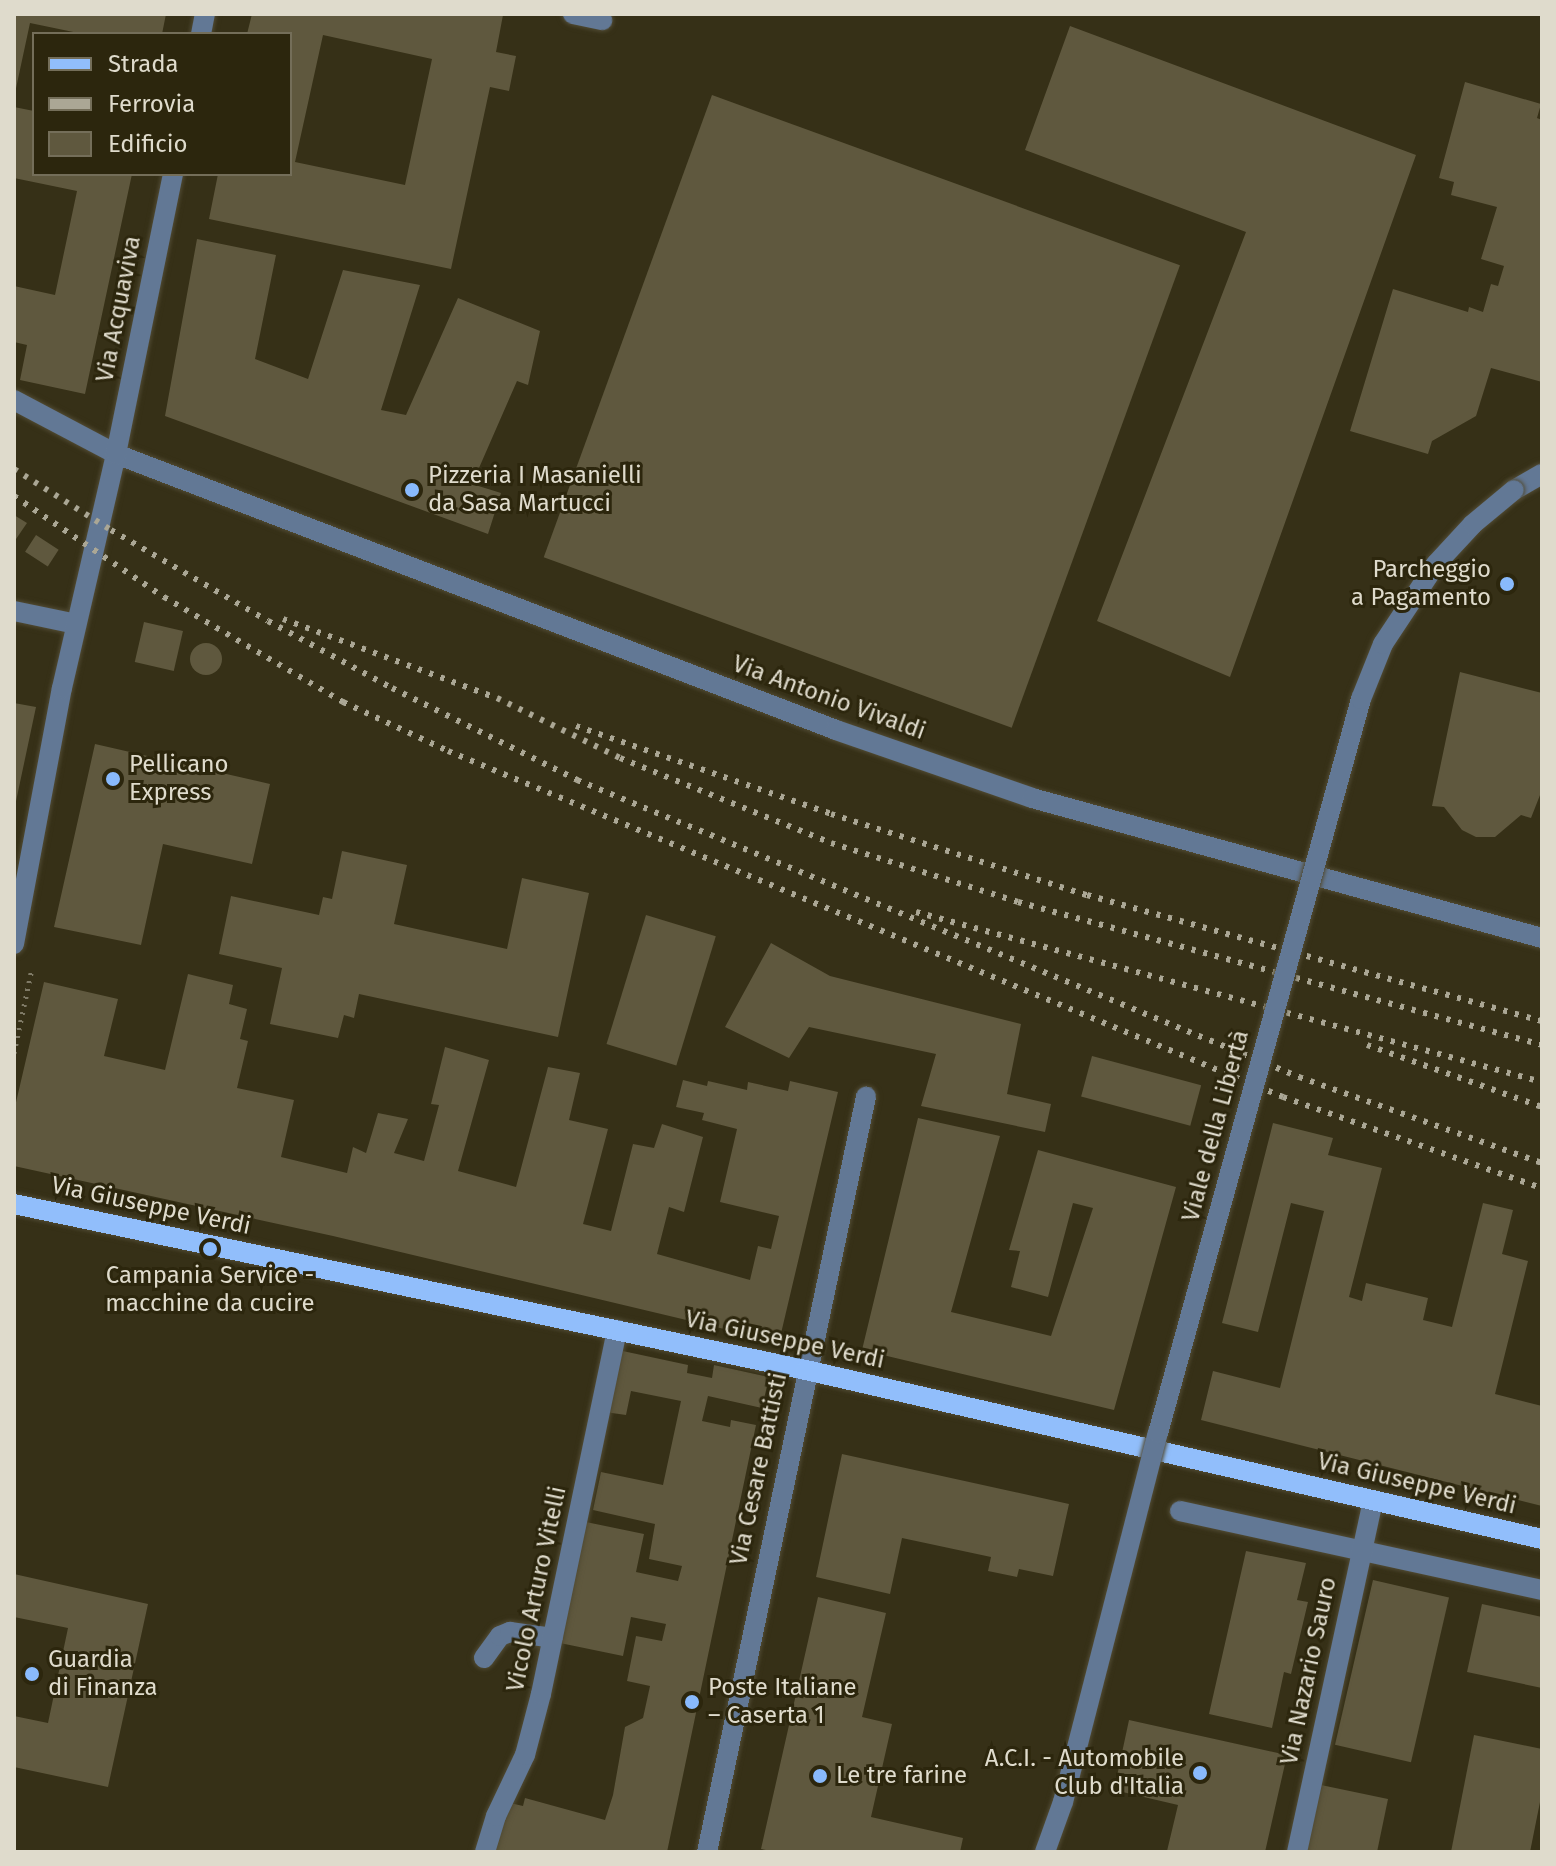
<!DOCTYPE html>
<html>
<head>
<meta charset="utf-8">
<style>
	body { margin:0 }
	#map { position:relative; width:1556px; height:1866px; overflow:hidden; background:#363017; font-family:"Fira Sans",sans-serif }
	div>[style] { position:absolute }
	.building>* { inset:0; background:#5f583e; transform-origin:0 0 }
	.round { border-radius:50% }
	.path>* { height:5px; margin-top:-2.5px; transform-origin:0; background:repeating-linear-gradient(90deg,#7f7a66 0 2px,transparent 0 8px) }
	.roads { filter:drop-shadow(0 0 2px #514b34) drop-shadow(0 0 2px #514b34) }
	.minor>* { height:20px; margin:-10px; padding:0 10px; transform-origin:10px; border-radius:10px; background:#627895 }
	.major>* { height:20px; margin:-10px; padding:0 10px; transform-origin:10px; border-radius:10px; background:#91befb }
	.rail>* { height:6px; margin-top:-3px; transform-origin:0; background:repeating-linear-gradient(90deg,#aba795 0 4px,transparent 0 12px) }
	.bridges { filter:drop-shadow(0 0 2px #514b34) drop-shadow(0 0 2px #514b34) }
	.minor-bridge>* { height:20px; margin:-10px; padding:0 10px; transform-origin:10px; border-radius:10px; background:#627895 }
	.dots>* { width:22px; height:22px; translate:-50% -50%; box-sizing:border-box; border:4px solid #2c260d; border-radius:50% }
	span { translate:-50% -50%; white-space:nowrap; text-align:center; line-height:1.15; -webkit-text-stroke:6px #2c260d; paint-order:stroke }
	.street-label { font-size:24px; color:#dfdbcc }
	.poi-label { font-size:24px; color:#dfdbcc }
	.left { translate:0 -50%; text-align:left }
	.right { translate:-100% -50%; text-align:right }
	.frame { position:absolute; inset:0; border:16px solid #dfdbcc; pointer-events:none }
	.legend { position:absolute; left:32px; top:32px; width:260px; height:144px; box-sizing:border-box; background:#2c260d; border:2px solid #746e59; margin:0; padding:10px 14px; list-style:none; font-size:24px; color:#dfdbcc }
	.legend li { display:flex; align-items:center; gap:16px; height:40px }
	.legend b { width:40px; border:2px solid #746e59 }
</style>
</head>
<body>
<div id="map">
	<div class="building">
		<div style="clip-path:polygon(14px 14px,166px 14px,162px 34px,83px 34px,30px 23px,15px 93px)"></div>
		<div style="clip-path:polygon(evenodd,252px 14px,503px 15px,496px 52px,516px 56px,509px 91px,490px 87px,451px 269px,209px 219px,218px 174px,290px 174px,290px 34px,247px 34px,252px 14px,323px 35px,432px 59px,405px 185px,295px 162px,323px 35px)"></div>
		<div style="clip-path:polygon(1070px 26px,1416px 155px,1230px 677px,1097px 621px,1246px 232px,1025px 150px)"></div>
		<div style="clip-path:polygon(1465px 82px,1541px 104px,1537px 118px,1542px 120px,1542px 382px,1491px 368px,1476px 416px,1432px 441px,1428px 454px,1350px 431px,1393px 289px,1468px 312px,1469px 307px,1483px 312px,1491px 284px,1498px 286px,1504px 266px,1481px 259px,1497px 207px,1451px 195px,1454px 182px,1439px 178px)"></div>
		<div style="left:712px;top:95px;width:498px;height:492px;rotate:20deg"></div>
		<div style="clip-path:polygon(14px 107px,34px 111px,34px 174px,132px 174px,85px 394px,20px 380px,27px 345px,14px 342px,14px 286px,55px 295px,77px 191px,14px 178px)"></div>
		<div style="clip-path:polygon(197px 239px,276px 255px,255px 359px,308px 379px,343px 270px,420px 285px,381px 410px,406px 415px,458px 298px,540px 331px,528px 385px,517px 381px,472px 484px,501px 493px,488px 534px,165px 416px)"></div>
		<div style="clip-path:polygon(14px 515px,27px 523px,14px 542px)"></div>
		<div style="left:36px;top:535px;width:27px;height:20px;rotate:33deg"></div>
		<div style="left:144px;top:622px;width:40px;height:41px;rotate:13deg"></div>
		<div class="round" style="left:190px;top:643px;width:32px;height:32px"></div>
		<div style="clip-path:polygon(1460px 672px,1542px 693px,1542px 790px,1531px 818px,1521px 815px,1495px 837px,1476px 837px,1462px 830px,1444px 807px,1432px 806px)"></div>
		<div style="clip-path:polygon(14px 703px,36px 707px,15px 806px,14px 805px)"></div>
		<div style="clip-path:polygon(95px 744px,270px 784px,252px 864px,163px 844px,141px 945px,54px 927px)"></div>
		<div style="clip-path:polygon(342px 851px,407px 865px,394px 924px,507px 949px,522px 878px,589px 893px,558px 1037px,359px 994px,354px 1018px,344px 1015px,338px 1038px,270px 1024px,282px 968px,219px 954px,231px 896px,319px 915px,323px 897px,332px 899px)"></div>
		<div style="left:646px;top:915px;width:73px;height:135px;rotate:17deg"></div>
		<div style="clip-path:polygon(771px 943px,830px 976px,1021px 1024px,1007px 1094px,1051px 1104px,1045px 1132px,921px 1106px,936px 1054px,809px 1027px,789px 1058px,725px 1027px)"></div>
		<div style="clip-path:polygon(188px 974px,233px 985px,229px 1004px,247px 1009px,240px 1039px,248px 1041px,237px 1088px,294px 1100px,281px 1157px,347px 1173px,353px 1147px,366px 1153px,378px 1113px,408px 1119px,394px 1153px,424px 1161px,439px 1105px,431px 1104px,445px 1047px,489px 1060px,458px 1171px,516px 1187px,548px 1067px,580px 1073px,569px 1120px,608px 1129px,583px 1224px,611px 1231px,633px 1144px,654px 1148px,662px 1124px,703px 1137px,684px 1212px,669px 1207px,657px 1254px,750px 1280px,758px 1246px,771px 1249px,779px 1216px,720px 1202px,737px 1129px,702px 1120px,704px 1113px,676px 1107px,683px 1080px,707px 1086px,708px 1081px,747px 1090px,748px 1082px,788px 1091px,790px 1081px,838px 1092px,779px 1342px,333px 1236px,14px 1166px,14px 1111px,44px 982px,118px 999px,104px 1056px,165px 1070px)"></div>
		<div style="left:1092px;top:1056px;width:113px;height:42px;rotate:15deg"></div>
		<div style="clip-path:polygon(918px 1118px,1000px 1136px,951px 1312px,1051px 1336px,1093px 1208px,1073px 1203px,1048px 1297px,1011px 1287px,1020px 1251px,1009px 1250px,1038px 1150px,1176px 1187px,1114px 1410px,862px 1350px)"></div>
		<div style="clip-path:polygon(1273px 1123px,1333px 1138px,1328px 1155px,1382px 1168px,1349px 1297px,1362px 1301px,1366px 1283px,1428px 1298px,1423px 1320px,1452px 1327px,1483px 1203px,1513px 1210px,1502px 1254px,1528px 1261px,1495px 1394px,1542px 1406px,1542px 1506px,1201px 1420px,1213px 1371px,1280px 1388px,1324px 1211px,1291px 1203px,1258px 1332px,1222px 1323px)"></div>
		<div style="clip-path:polygon(618px 1350px,688px 1365px,687px 1373px,712px 1378px,714px 1365px,769px 1377px,762px 1408px,708px 1396px,702px 1421px,730px 1427px,731px 1420px,756px 1425px,667px 1852px,492px 1852px,506px 1802px,523px 1806px,525px 1798px,605px 1820px,613px 1795px,625px 1727px,643px 1718px,650px 1686px,627px 1681px,636px 1636px,662px 1641px,666px 1624px,631px 1617px,623px 1656px,560px 1643px,586px 1522px,644px 1534px,636px 1572px,678px 1581px,682px 1566px,649px 1559px,655px 1524px,593px 1510px,601px 1472px,663px 1485px,681px 1401px,631px 1391px,626px 1415px,605px 1412px)"></div>
		<div style="clip-path:polygon(842px 1454px,1069px 1504px,1053px 1576px,1019px 1569px,1017px 1577px,988px 1571px,991px 1557px,902px 1538px,890px 1594px,816px 1577px)"></div>
		<div style="clip-path:polygon(1246px 1551px,1306px 1563px,1297px 1600px,1308px 1602px,1291px 1674px,1284px 1672px,1272px 1728px,1209px 1714px)"></div>
		<div style="clip-path:polygon(14px 1574px,148px 1604px,108px 1787px,14px 1767px,14px 1716px,48px 1723px,68px 1628px,14px 1617px)"></div>
		<div style="left:1373px;top:1580px;width:78px;height:169px;rotate:13deg"></div>
		<div style="clip-path:polygon(818px 1597px,886px 1613px,862px 1717px,892px 1724px,871px 1817px,963px 1838px,960px 1852px,776px 1852px,761px 1849px)"></div>
		<div style="clip-path:polygon(1482px 1604px,1542px 1617px,1542px 1688px,1467px 1672px)"></div>
		<div style="clip-path:polygon(1129px 1720px,1287px 1755px,1265px 1852px,1167px 1851px,1178px 1805px,1114px 1790px)"></div>
		<div style="clip-path:polygon(1474px 1735px,1542px 1749px,1542px 1792px,1530px 1852px,1451px 1852px)"></div>
		<div style="clip-path:polygon(1321px 1785px,1388px 1799px,1377px 1852px,1307px 1852px)"></div>
	</div>
	<div class="path">
		<div style="left:14px;top:1053px;width:87px;rotate:-78deg"></div>
	</div>
	<div class="roads">
		<div class="minor">
			<div style="left:573px;top:14px;width:30px;rotate:12deg"></div>
			<div style="left:201px;top:34px;width:20px;rotate:-79deg"></div>
			<div style="left:14px;top:400px;width:115px;rotate:27.9deg"></div>
			<div style="left:116px;top:454px;width:771px;rotate:20.97deg"></div>
			<div style="left:836px;top:730px;width:207px;rotate:19.1deg"></div>
			<div style="left:1032px;top:798px;width:529px;rotate:15.35deg"></div>
			<div style="left:1514px;top:490px;width:32px;rotate:-30deg"></div>
			<div style="left:14px;top:611px;width:63px;rotate:11.8deg"></div>
			<div style="left:14px;top:944px;width:260px;rotate:-79.4deg"></div>
			<div style="left:62px;top:688px;width:240px;rotate:-77deg"></div>
			<div style="left:116px;top:454px;width:286px;rotate:-78.5deg"></div>
			<div style="left:1180px;top:1511px;width:371px;rotate:12.3deg"></div>
			<div style="left:484px;top:1658px;width:27px;rotate:-54deg"></div>
			<div style="left:500px;top:1636px;width:11px;rotate:-22deg"></div>
			<div style="left:510px;top:1632px;width:43px;rotate:7.9deg"></div>
			<div style="left:485px;top:1852px;width:38px;rotate:-73deg"></div>
			<div style="left:496px;top:1816px;width:68px;rotate:-64.6deg"></div>
			<div style="left:525px;top:1755px;width:63px;rotate:-75.3deg"></div>
			<div style="left:541px;top:1694px;width:372px;rotate:-78.2deg"></div>
			<div style="left:707px;top:1852px;width:772px;rotate:-78.11deg"></div>
			<div style="left:1297px;top:1852px;width:359px;rotate:-77.8deg"></div>
		</div>
		<div class="major">
			<div style="left:14px;top:1204px;width:809px;rotate:11.84deg"></div>
			<div style="left:806px;top:1370px;width:755px;rotate:12.93deg"></div>
		</div>
	</div>
	<div class="rail">
		<div style="left:14px;top:469px;width:115px;rotate:32.2deg"></div>
		<div style="left:111px;top:530px;width:181px;rotate:30.1deg"></div>
		<div style="left:268px;top:621px;width:141px;rotate:28.4deg"></div>
		<div style="left:392px;top:688px;width:207px;rotate:26.4deg"></div>
		<div style="left:577px;top:780px;width:781px;rotate:22.36deg"></div>
		<div style="left:1299px;top:1077px;width:258px;rotate:19.5deg"></div>
		<div style="left:14px;top:496px;width:181px;rotate:34deg"></div>
		<div style="left:164px;top:597px;width:208px;rotate:30.4deg"></div>
		<div style="left:343px;top:702px;width:116px;rotate:25deg"></div>
		<div style="left:448px;top:751px;width:904px;rotate:22.51deg"></div>
		<div style="left:1283px;top:1097px;width:275px;rotate:19.4deg"></div>
		<div style="left:283px;top:619px;width:228px;rotate:20.3deg"></div>
		<div style="left:497px;top:698px;width:137px;rotate:26deg"></div>
		<div style="left:620px;top:758px;width:227px;rotate:21.9deg"></div>
		<div style="left:831px;top:843px;width:196px;rotate:17.5deg"></div>
		<div style="left:1018px;top:902px;width:543px;rotate:15.26deg"></div>
		<div style="left:576px;top:726px;width:270px;rotate:19deg"></div>
		<div style="left:831px;top:814px;width:269px;rotate:17.6deg"></div>
		<div style="left:1087px;top:895px;width:472px;rotate:15.5deg"></div>
		<div style="left:916px;top:912px;width:649px;rotate:15.19deg"></div>
		<div style="left:1367px;top:1045px;width:186px;rotate:19.5deg"></div>
	</div>
	<div class="bridges">
		<div class="minor-bridge">
			<div style="left:1045px;top:1852px;width:53px;rotate:-70.2deg"></div>
			<div style="left:1063px;top:1802px;width:381px;rotate:-75.6deg"></div>
			<div style="left:1158px;top:1433px;width:762px;rotate:-74.54deg"></div>
			<div style="left:1361px;top:699px;width:59px;rotate:-68.2deg"></div>
			<div style="left:1383px;top:644px;width:96px;rotate:-56.5deg"></div>
			<div style="left:1436px;top:564px;width:54px;rotate:-47.2deg"></div>
			<div style="left:1473px;top:524px;width:53px;rotate:-39.7deg"></div>
		</div>
	</div>
	<div class="dots">
		<div style="left:412px;top:490px;background:#89bafc"></div>
		<div style="left:1507px;top:584px;background:#89bafc"></div>
		<div style="left:113px;top:779px;background:#89bafc"></div>
		<div style="left:210px;top:1249px;background:#89bafc"></div>
		<div style="left:32px;top:1674px;background:#89bafc"></div>
		<div style="left:692px;top:1702px;background:#89bafc"></div>
		<div style="left:1200px;top:1773px;background:#89bafc"></div>
		<div style="left:820px;top:1776px;background:#89bafc"></div>
	</div>
	<div class="street-label">
		<span style="left:119px;top:309px;rotate:-79deg">Via Acquaviva</span>
		<span style="left:829px;top:698px;rotate:20deg">Via Antonio Vivaldi</span>
		<span style="left:1216px;top:1126px;rotate:-75deg">Viale della Libertà</span>
		<span style="left:151px;top:1206px;rotate:12deg">Via Giuseppe Verdi</span>
		<span style="left:785px;top:1340px;rotate:12deg">Via Giuseppe Verdi</span>
		<span style="left:759px;top:1469px;rotate:-78deg">Via Cesare Battisti</span>
		<span style="left:1417px;top:1484px;rotate:13deg">Via Giuseppe Verdi</span>
		<span style="left:537px;top:1589px;rotate:-78deg">Vicolo Arturo Vitelli</span>
		<span style="left:1309px;top:1671px;rotate:-78deg">Via Nazario Sauro</span>
	</div>
	<div class="poi-label">
		<span class="left" style="left:428px;top:490px">Pizzeria I Masanielli<br>da Sasa Martucci</span>
		<span class="right" style="left:1491px;top:584px">Parcheggio<br>a Pagamento</span>
		<span class="left" style="left:129px;top:779px">Pellicano<br>Express</span>
		<span style="left:210px;top:1290px">Campania Service -<br>macchine da cucire</span>
		<span class="left" style="left:48px;top:1674px">Guardia<br>di Finanza</span>
		<span class="left" style="left:708px;top:1702px">Poste Italiane<br>– Caserta 1</span>
		<span class="right" style="left:1184px;top:1773px">A.C.I. - Automobile<br>Club d'Italia</span>
		<span class="left" style="left:836px;top:1776px">Le tre farine</span>
	</div>
	<div class="frame"></div>
	<ul class="legend">
	<li><b style="height:10px;background:#91befb"></b>Strada</li>
	<li><b style="height:10px;background:#aba795"></b>Ferrovia</li>
	<li><b style="height:22px;background:#5f583e"></b>Edificio</li>
	</ul>
</div>
</body>
</html>
